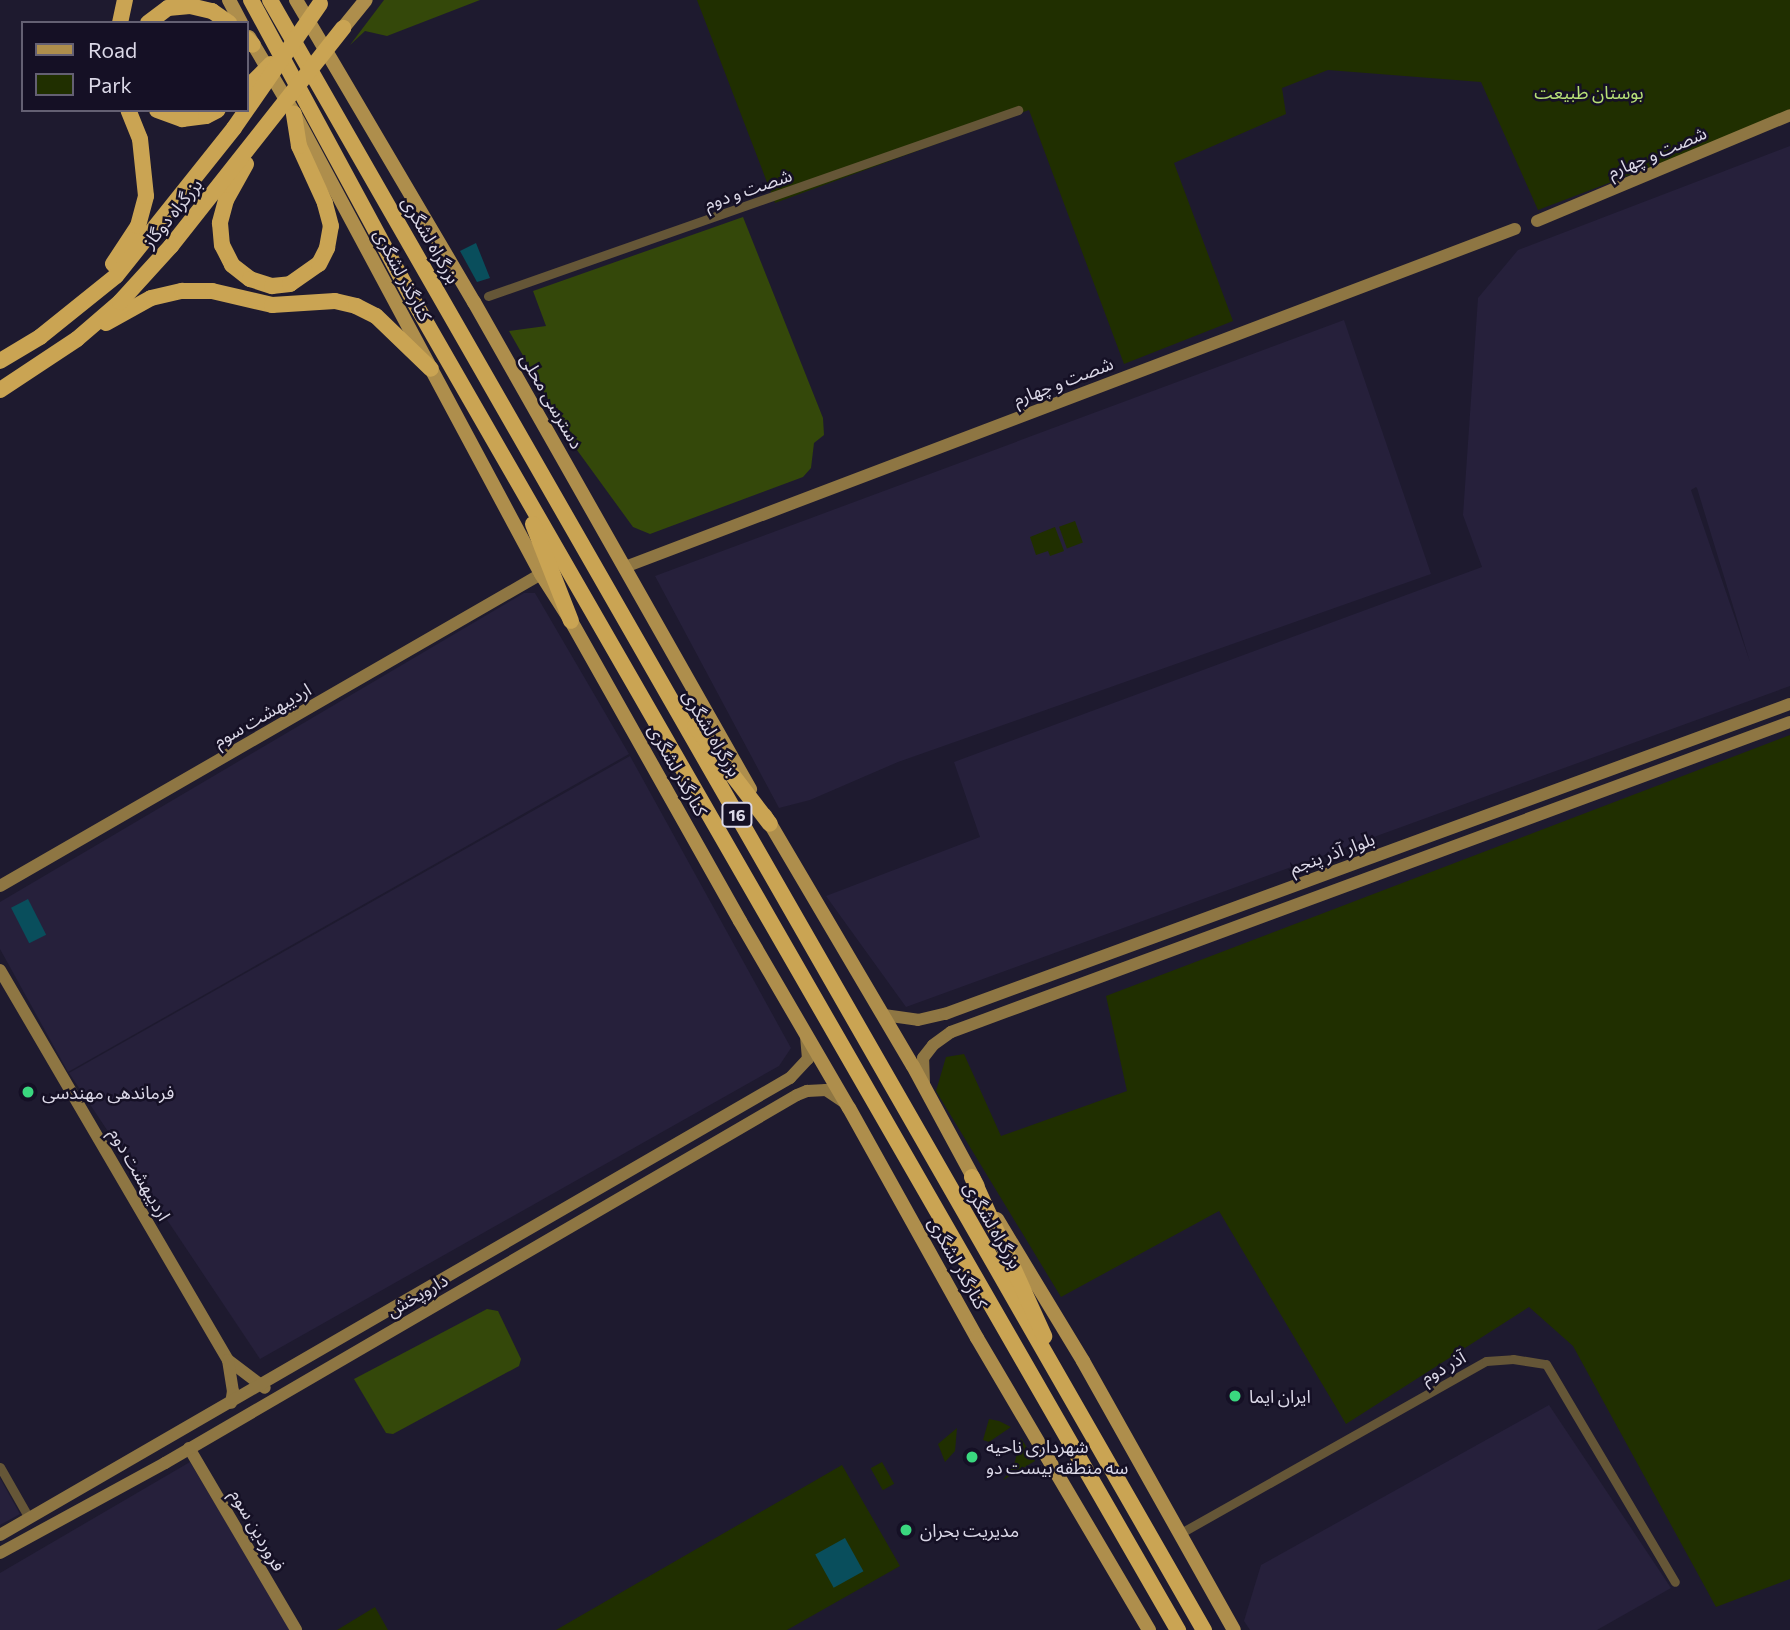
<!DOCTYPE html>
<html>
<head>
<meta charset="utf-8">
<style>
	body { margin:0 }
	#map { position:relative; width:1790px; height:1630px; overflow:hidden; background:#1e1a2f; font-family:Commissioner,"Noto Sans Arabic",sans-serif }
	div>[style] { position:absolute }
	.built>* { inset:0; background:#26203b }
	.green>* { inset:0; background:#202f00; transform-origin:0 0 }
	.forest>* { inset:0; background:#34480a }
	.water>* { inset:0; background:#094e5c; transform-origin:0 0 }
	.street>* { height:9px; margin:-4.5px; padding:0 4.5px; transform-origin:4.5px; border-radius:4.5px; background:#655637 }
	.secondary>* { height:12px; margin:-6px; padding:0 6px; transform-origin:6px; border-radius:6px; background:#8e7643 }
	.primary>* { height:14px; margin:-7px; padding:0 7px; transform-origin:7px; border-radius:7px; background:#ae8e4c }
	.highway>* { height:16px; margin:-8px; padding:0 8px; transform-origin:8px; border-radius:8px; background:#caa453 }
	.dots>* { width:19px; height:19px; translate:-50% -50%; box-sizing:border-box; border:4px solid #151025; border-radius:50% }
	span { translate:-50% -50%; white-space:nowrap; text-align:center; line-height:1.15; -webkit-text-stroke:5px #151025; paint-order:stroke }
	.shield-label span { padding:2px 5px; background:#151025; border:2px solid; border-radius:5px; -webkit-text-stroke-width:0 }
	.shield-label { font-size:16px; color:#dbd8e7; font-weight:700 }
	.park-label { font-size:18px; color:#b7e077 }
	.street-label { font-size:18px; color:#dbd8e7 }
	.poi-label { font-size:18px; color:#dbd8e7 }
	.left { translate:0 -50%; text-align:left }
	.legend { position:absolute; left:21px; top:21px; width:228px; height:91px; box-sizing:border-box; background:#151025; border:2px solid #646073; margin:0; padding:9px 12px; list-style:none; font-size:21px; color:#dbd8e7 }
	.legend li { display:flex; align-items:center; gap:14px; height:35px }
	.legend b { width:35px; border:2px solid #646073 }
</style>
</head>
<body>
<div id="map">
	<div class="built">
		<div style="clip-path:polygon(evenodd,1790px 146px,1790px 686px,906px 1007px,826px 896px,980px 837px,954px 762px,1482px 567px,1463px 515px,1478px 298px,1518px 250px,1790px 146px,1696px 487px,1697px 488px,1750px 662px,1691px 490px,1696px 487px)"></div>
		<div style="clip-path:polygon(1344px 320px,1431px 574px,898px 762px,810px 800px,779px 808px,655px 576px)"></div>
		<div style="clip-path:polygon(524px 593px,535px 593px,629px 754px,68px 1072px,0 949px,0 902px)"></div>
		<div style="clip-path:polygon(630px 756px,791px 1048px,779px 1066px,260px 1359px,69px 1073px)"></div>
		<div style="clip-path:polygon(1549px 1405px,1671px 1588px,1597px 1630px,1250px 1630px,1244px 1621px,1261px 1565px)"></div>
		<div style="clip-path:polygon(190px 1462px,291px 1630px,0 1630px,0 1573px)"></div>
		<div style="clip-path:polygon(0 1478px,20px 1514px,0 1525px)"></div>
	</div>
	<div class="green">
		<div style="clip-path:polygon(697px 0,1790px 0,1790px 114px,1538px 210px,1481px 82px,1328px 70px,1282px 88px,1286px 114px,1174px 163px,1233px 321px,1124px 364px,1029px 110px,775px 203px)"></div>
		<div style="left:1075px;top:521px;width:23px;height:17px;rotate:70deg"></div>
		<div style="clip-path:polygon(1055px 527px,1064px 551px,1050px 556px,1048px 551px,1036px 555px,1030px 537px)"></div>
		<div style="clip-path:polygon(1790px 735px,1790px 1579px,1716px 1607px,1573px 1346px,1529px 1307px,1346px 1424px,1219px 1211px,1061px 1297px,936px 1091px,946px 1057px,964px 1054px,1001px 1136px,1127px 1091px,1106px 996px)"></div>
		<div style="clip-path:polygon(989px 1419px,999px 1421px,1011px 1427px,989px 1442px,983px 1440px)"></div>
		<div style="clip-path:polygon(957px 1428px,955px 1451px,945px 1462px,938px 1444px)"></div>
		<div style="clip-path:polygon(1021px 1438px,1035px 1461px,1003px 1480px,1014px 1465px)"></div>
		<div style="left:882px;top:1462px;width:25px;height:13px;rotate:61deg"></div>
		<div style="clip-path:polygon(842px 1465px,900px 1566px,787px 1630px,556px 1630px)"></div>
		<div style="clip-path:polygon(375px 1607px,388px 1630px,337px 1630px)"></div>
	</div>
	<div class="forest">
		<div style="clip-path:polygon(384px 0,480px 0,387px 36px,365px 31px,350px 45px)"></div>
		<div style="clip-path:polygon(743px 217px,823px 418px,824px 435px,814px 443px,811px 468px,803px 477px,650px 534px,633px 527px,577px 450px,509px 331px,546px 326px,533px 291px)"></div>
		<div style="clip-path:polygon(487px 1309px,498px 1311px,521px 1359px,519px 1366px,393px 1434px,386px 1433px,354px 1379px)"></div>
	</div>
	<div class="water">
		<div style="clip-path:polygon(476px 243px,490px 278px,477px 282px,460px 251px)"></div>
		<div style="left:28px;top:899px;width:40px;height:19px;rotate:63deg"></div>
		<div style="left:845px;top:1538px;width:38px;height:34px;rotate:61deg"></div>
	</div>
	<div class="street">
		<div style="left:488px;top:296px;width:562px;rotate:-19.34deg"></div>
		<div style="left:0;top:1467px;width:59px;rotate:60.4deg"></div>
		<div style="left:1179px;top:1534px;width:352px;rotate:-29.4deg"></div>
		<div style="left:1486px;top:1361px;width:27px;rotate:-4deg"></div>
		<div style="left:1513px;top:1359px;width:33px;rotate:9deg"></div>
		<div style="left:1546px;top:1364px;width:253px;rotate:59.4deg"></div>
	</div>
	<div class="secondary">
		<div style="left:1537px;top:221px;width:274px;rotate:-22.7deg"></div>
		<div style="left:625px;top:567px;width:952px;rotate:-20.8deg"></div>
		<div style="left:0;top:886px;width:625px;rotate:-29.97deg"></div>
		<div style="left:0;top:970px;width:452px;rotate:59.7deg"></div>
		<div style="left:228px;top:1360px;width:46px;rotate:37.1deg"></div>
		<div style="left:884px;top:1015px;width:34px;rotate:8deg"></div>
		<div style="left:918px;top:1020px;width:28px;rotate:-13deg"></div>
		<div style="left:945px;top:1014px;width:900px;rotate:-20.15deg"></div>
		<div style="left:924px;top:1084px;width:26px;rotate:-92deg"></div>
		<div style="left:923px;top:1058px;width:16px;rotate:-52deg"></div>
		<div style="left:933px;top:1045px;width:22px;rotate:-36deg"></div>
		<div style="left:951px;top:1032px;width:894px;rotate:-20.28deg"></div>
		<div style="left:228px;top:1360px;width:31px;rotate:81deg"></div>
		<div style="left:233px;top:1391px;width:12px;rotate:99deg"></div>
		<div style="left:189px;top:1448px;width:211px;rotate:59.5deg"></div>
		<div style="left:0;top:1535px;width:913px;rotate:-30.05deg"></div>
		<div style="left:790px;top:1078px;width:26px;rotate:-47deg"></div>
		<div style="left:808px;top:1059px;width:23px;rotate:-95deg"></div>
		<div style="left:0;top:1553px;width:188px;rotate:-28.6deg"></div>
		<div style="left:165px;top:1463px;width:731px;rotate:-30.21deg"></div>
		<div style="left:797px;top:1095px;width:11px;rotate:-22deg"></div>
		<div style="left:807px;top:1091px;width:19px;rotate:-3deg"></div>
		<div style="left:826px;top:1090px;width:22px;rotate:34deg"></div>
	</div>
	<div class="primary">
		<div style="left:229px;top:0;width:26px;rotate:62deg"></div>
		<div style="left:296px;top:0;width:351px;rotate:59.5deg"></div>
		<div style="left:474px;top:302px;width:560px;rotate:60.46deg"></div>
		<div style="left:343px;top:28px;width:36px;rotate:-51deg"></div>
		<div style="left:249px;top:37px;width:88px;rotate:59.4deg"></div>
		<div style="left:294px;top:113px;width:523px;rotate:61.82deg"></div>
		<div style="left:541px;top:574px;width:56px;rotate:57.4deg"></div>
		<div style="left:571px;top:621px;width:344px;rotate:60.6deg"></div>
		<div style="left:740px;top:921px;width:216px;rotate:59.8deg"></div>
		<div style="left:849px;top:1108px;width:263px;rotate:60.9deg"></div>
		<div style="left:977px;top:1338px;width:339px;rotate:59.5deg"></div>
		<div style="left:765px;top:815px;width:291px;rotate:59.5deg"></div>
		<div style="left:913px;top:1066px;width:136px;rotate:61.6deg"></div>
		<div style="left:997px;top:1219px;width:166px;rotate:58.8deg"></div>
		<div style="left:1083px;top:1361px;width:308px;rotate:60.7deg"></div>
	</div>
	<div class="highway">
		<div style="left:251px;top:0;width:339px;rotate:61.6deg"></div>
		<div style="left:412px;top:298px;width:1537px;rotate:60.1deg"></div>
		<div style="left:270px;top:0;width:1879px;rotate:60.19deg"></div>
		<div style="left:120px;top:23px;width:24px;rotate:-78deg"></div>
		<div style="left:148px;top:23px;width:25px;rotate:-37deg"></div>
		<div style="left:168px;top:8px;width:22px;rotate:-5deg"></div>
		<div style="left:190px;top:6px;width:23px;rotate:13deg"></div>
		<div style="left:212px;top:11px;width:21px;rotate:35deg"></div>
		<div style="left:247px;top:39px;width:8px;rotate:45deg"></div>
		<div style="left:247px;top:88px;width:34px;rotate:-45deg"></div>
		<div style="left:157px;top:110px;width:27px;rotate:20deg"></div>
		<div style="left:182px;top:119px;width:24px;rotate:-7deg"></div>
		<div style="left:206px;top:116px;width:13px;rotate:-27deg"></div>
		<div style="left:246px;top:164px;width:41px;rotate:119.1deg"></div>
		<div style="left:226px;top:200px;width:24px;rotate:105deg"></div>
		<div style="left:220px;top:223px;width:22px;rotate:85deg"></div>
		<div style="left:222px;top:245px;width:22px;rotate:63deg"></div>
		<div style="left:232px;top:265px;width:23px;rotate:38deg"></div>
		<div style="left:250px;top:279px;width:23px;rotate:18deg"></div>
		<div style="left:272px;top:286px;width:18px;rotate:-6deg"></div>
		<div style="left:290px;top:284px;width:35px;rotate:-35deg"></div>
		<div style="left:319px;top:264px;width:18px;rotate:-63deg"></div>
		<div style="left:327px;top:248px;width:22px;rotate:-80deg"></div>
		<div style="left:331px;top:226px;width:24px;rotate:-105deg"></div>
		<div style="left:325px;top:203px;width:63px;rotate:-114.5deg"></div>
		<div style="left:299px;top:146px;width:33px;rotate:-99deg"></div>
		<div style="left:113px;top:264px;width:45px;rotate:-56.7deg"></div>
		<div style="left:138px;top:226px;width:31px;rotate:-75deg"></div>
		<div style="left:146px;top:196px;width:57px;rotate:-96deg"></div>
		<div style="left:140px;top:139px;width:31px;rotate:-112deg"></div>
		<div style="left:106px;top:323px;width:51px;rotate:-29.1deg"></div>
		<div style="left:151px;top:298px;width:32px;rotate:-13deg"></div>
		<div style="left:182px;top:291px;width:30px"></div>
		<div style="left:212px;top:291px;width:62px;rotate:13.1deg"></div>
		<div style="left:272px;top:305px;width:63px;rotate:-3.6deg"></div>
		<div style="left:335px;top:301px;width:22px;rotate:13deg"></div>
		<div style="left:356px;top:306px;width:22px;rotate:27deg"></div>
		<div style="left:376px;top:316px;width:76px;rotate:43.9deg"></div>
		<div style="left:0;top:361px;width:47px;rotate:-31deg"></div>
		<div style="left:40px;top:337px;width:97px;rotate:-38.8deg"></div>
		<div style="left:116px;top:276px;width:189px;rotate:-51.4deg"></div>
		<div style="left:234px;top:128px;width:151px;rotate:-55.3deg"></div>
		<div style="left:0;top:390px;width:92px;rotate:-33.5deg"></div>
		<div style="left:77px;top:339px;width:57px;rotate:-40.7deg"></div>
		<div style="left:120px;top:302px;width:76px;rotate:-47.7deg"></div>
		<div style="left:171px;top:246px;width:278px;rotate:-51.7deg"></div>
		<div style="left:533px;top:524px;width:104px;rotate:68.6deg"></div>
		<div style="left:695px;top:726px;width:123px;rotate:52.6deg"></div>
		<div style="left:972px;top:1177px;width:175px;rotate:65.6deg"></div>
	</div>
	<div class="dots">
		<div style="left:28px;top:1092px;background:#3ad77f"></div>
		<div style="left:1235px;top:1396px;background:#3ad77f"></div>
		<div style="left:972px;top:1457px;background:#3ad77f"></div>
		<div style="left:906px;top:1530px;background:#3ad77f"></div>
	</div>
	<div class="shield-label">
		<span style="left:737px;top:815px">16</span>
	</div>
	<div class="park-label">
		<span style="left:1589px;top:92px">بوستان طبیعت</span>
	</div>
	<div class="street-label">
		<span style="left:1657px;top:152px;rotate:-23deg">شصت و چهارم</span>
		<span style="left:748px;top:189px;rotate:-19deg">شصت و دوم</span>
		<span style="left:172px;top:213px;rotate:-51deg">بزرگراه دوگاز</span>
		<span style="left:431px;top:240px;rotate:60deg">بزرگراه لشگری</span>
		<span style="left:403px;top:275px;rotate:62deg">کنارگذر لشگری</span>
		<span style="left:1063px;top:381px;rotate:-21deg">شصت و چهارم</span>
		<span style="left:552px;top:401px;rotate:60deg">دسترسی محلی</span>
		<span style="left:262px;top:715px;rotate:-30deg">اردیبهشت سوم</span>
		<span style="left:712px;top:733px;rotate:60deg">بزرگراه لشگری</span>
		<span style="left:678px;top:770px;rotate:61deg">کنارگذر لشگری</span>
		<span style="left:1332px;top:853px;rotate:-20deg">بلوار آذر پنجم</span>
		<span style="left:140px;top:1174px;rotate:60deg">اردیبهشت دوم</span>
		<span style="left:993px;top:1225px;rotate:60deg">بزرگراه لشگری</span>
		<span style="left:958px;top:1263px;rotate:61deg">کنارگذر لشگری</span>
		<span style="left:417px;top:1295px;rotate:-30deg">داروپخش</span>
		<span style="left:1443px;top:1367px;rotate:-29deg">آذر دوم</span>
		<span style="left:258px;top:1530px;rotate:60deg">فروردین سوم</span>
	</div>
	<div class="poi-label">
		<span class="left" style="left:42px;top:1092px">فرماندهی مهندسی</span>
		<span class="left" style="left:1249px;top:1396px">ایران ایما</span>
		<span class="left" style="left:986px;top:1457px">شهرداری ناحیه<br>سه منطقه بیست دو</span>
		<span class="left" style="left:920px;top:1530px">مدیریت بحران</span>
	</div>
	<ul class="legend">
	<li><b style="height:9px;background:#ae8e4c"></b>Road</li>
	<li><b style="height:19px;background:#202f00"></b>Park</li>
	</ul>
</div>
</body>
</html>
